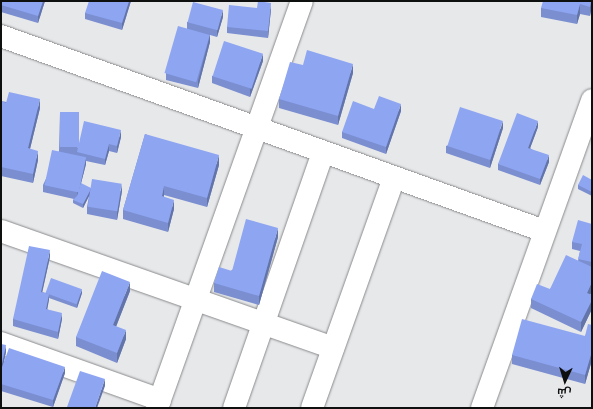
<!DOCTYPE html>
<html>
<head>
<meta charset="utf-8">
<style>
	body { margin:0 }
	#map { position:relative; width:593px; height:409px; overflow:hidden; background:#e7e8ea; font-family:Cabin,Cairo,sans-serif }
	div>[style] { position:absolute }
	.roads { filter:drop-shadow(0 0 1px #898a8c) drop-shadow(0 0 1px #898a8c) }
	.street>* { height:22px; margin:-11px; padding:0 11px; transform-origin:11px; border-radius:11px; background:#fff }
	.wall>* { inset:0; background:#7a8ed0 }
	.shaded-wall>* { inset:0; background:#6374a9 }
	.building>* { inset:0; background:#8ea5f2; transform-origin:0 0 }
	span { translate:-50% -50%; white-space:nowrap; text-align:center; line-height:1.15; -webkit-text-stroke:3.5px #e7e8ea; paint-order:stroke }
	.frame { position:absolute; inset:0; border:2px solid #0e0f0f; pointer-events:none }
	.north { position:absolute; left:545px; top:361px; width:40px; height:40px; -webkit-text-stroke:3px #e7e8ea; paint-order:stroke; rotate:184deg; font-size:11px; font-weight:700; line-height:16px; text-align:center; color:#0e0f0f }
	.north::after { content:''; display:block; margin:auto; width:14px; height:18px; background:#0e0f0f; clip-path:polygon(50% 0,100% 100%,50% 72%,0 100%) }
</style>
</head>
<body>
<div id="map">
	<div class="roads">
		<div class="street">
			<div style="left:1px;top:36px;width:577px;rotate:19.75deg"></div>
			<div style="left:1px;top:231px;width:352px;rotate:19.4deg"></div>
			<div style="left:1px;top:343px;width:169px;rotate:19.7deg"></div>
			<div style="left:157px;top:408px;width:432px;rotate:-70.4deg"></div>
			<div style="left:234px;top:408px;width:271px;rotate:-70.8deg"></div>
			<div style="left:312px;top:408px;width:244px;rotate:-70.4deg"></div>
			<div style="left:482px;top:408px;width:327px;rotate:-70.3deg"></div>
		</div>
	</div>
	<div class="wall">
		<div style="clip-path:polygon(1px 1px,45px 1px,38px 23px,1px 12px)"></div>
		<div style="clip-path:polygon(131px 1px,122px 30px,85px 19px,85px 13px)"></div>
		<div style="clip-path:polygon(592px 1px,590px 16px,580px 14px,577px 24px,541px 17px,541px 8px)"></div>
		<div style="clip-path:polygon(257px 8px,271px 9px,268px 38px,227px 33px,227px 27px)"></div>
		<div style="clip-path:polygon(223px 17px,217px 37px,210px 35px,210px 42px,198px 88px,166px 80px,166px 73px,187px 29px,187px 22px)"></div>
		<div style="clip-path:polygon(263px 61px,250px 97px,212px 83px,212px 76px)"></div>
		<div style="clip-path:polygon(303px 65px,353px 73px,338px 125px,279px 108px,279px 99px)"></div>
		<div style="clip-path:polygon(1px 101px,40px 108px,30px 149px,38px 160px,33px 183px,1px 176px)"></div>
		<div style="clip-path:polygon(374px 109px,401px 111px,386px 154px,342px 138px,342px 132px)"></div>
		<div style="clip-path:polygon(60px 112px,78px 148px,121px 137px,117px 153px,109px 151px,105px 165px,86px 161px,86px 164px,80px 187px,122px 191px,117px 220px,87px 214px,87px 207px,89px 196px,83px 208px,73px 203px,73px 200px,74px 199px,43px 192px,43px 185px,59px 151px)"></div>
		<div style="clip-path:polygon(538px 127px,530px 148px,549px 162px,540px 185px,498px 170px,498px 164px)"></div>
		<div style="clip-path:polygon(503px 128px,490px 168px,446px 153px,446px 146px)"></div>
		<div style="clip-path:polygon(145px 134px,219px 165px,207px 207px,164px 195px,164px 197px,174px 209px,168px 232px,123px 219px,123px 210px)"></div>
		<div style="clip-path:polygon(592px 174px,592px 196px,578px 189px,578px 185px,592px 180px)"></div>
		<div style="clip-path:polygon(592px 224px,592px 291px,590px 295px,592px 295px,592px 309px,581px 332px,531px 308px,531px 299px,550px 289px,578px 261px,580px 251px,572px 249px,572px 242px)"></div>
		<div style="clip-path:polygon(278px 237px,259px 305px,214px 292px,214px 283px)"></div>
		<div style="clip-path:polygon(50px 257px,42px 292px,46px 293px,82px 293px,77px 308px,49px 298px,47px 309px,62px 319px,58px 339px,13px 326px,13px 319px)"></div>
		<div style="clip-path:polygon(130px 291px,116px 327px,126px 339px,117px 363px,76px 346px,76px 337px)"></div>
		<div style="clip-path:polygon(592px 325px,592px 360px,585px 384px,512px 364px,512px 355px,585px 336px)"></div>
		<div style="clip-path:polygon(1px 344px,6px 352px,4px 361px,65px 373px,53px 407px,1px 391px)"></div>
	</div>
	<div class="shaded-wall">
		<div style="clip-path:polygon(43px 1px,45px 1px,38px 23px,38px 16px)"></div>
		<div style="clip-path:polygon(129px 1px,131px 1px,122px 30px,122px 23px)"></div>
		<div style="clip-path:polygon(591px 1px,592px 1px,592px 6px,590px 16px,590px 7px)"></div>
		<div style="clip-path:polygon(271px 3px,271px 9px,268px 38px,268px 31px)"></div>
		<div style="clip-path:polygon(580px 4px,580px 14px,577px 24px,577px 15px)"></div>
		<div style="clip-path:polygon(223px 10px,223px 17px,217px 37px,217px 30px)"></div>
		<div style="clip-path:polygon(210px 35px,210px 42px,198px 88px,198px 81px)"></div>
		<div style="clip-path:polygon(263px 54px,263px 61px,250px 97px,250px 90px)"></div>
		<div style="clip-path:polygon(353px 64px,353px 73px,338px 125px,338px 116px)"></div>
		<div style="clip-path:polygon(40px 99px,40px 108px,28px 157px,28px 148px)"></div>
		<div style="clip-path:polygon(401px 104px,401px 111px,386px 154px,386px 147px)"></div>
		<div style="clip-path:polygon(503px 121px,503px 128px,490px 168px,490px 161px)"></div>
		<div style="clip-path:polygon(538px 121px,538px 127px,528px 154px,528px 148px)"></div>
		<div style="clip-path:polygon(121px 130px,121px 137px,117px 153px,117px 146px)"></div>
		<div style="clip-path:polygon(109px 144px,109px 151px,105px 165px,105px 159px)"></div>
		<div style="clip-path:polygon(38px 151px,38px 160px,33px 183px,33px 174px)"></div>
		<div style="clip-path:polygon(219px 155px,219px 165px,207px 207px,207px 198px)"></div>
		<div style="clip-path:polygon(549px 155px,549px 162px,540px 185px,540px 179px)"></div>
		<div style="clip-path:polygon(86px 157px,86px 164px,77px 199px,77px 193px)"></div>
		<div style="clip-path:polygon(122px 184px,122px 191px,117px 220px,117px 213px)"></div>
		<div style="clip-path:polygon(164px 186px,164px 195px,162px 205px,162px 196px)"></div>
		<div style="clip-path:polygon(91px 188px,91px 192px,83px 208px,83px 204px)"></div>
		<div style="clip-path:polygon(174px 200px,174px 209px,168px 232px,168px 223px)"></div>
		<div style="clip-path:polygon(278px 228px,278px 237px,259px 305px,259px 296px)"></div>
		<div style="clip-path:polygon(50px 250px,50px 257px,41px 298px,41px 292px)"></div>
		<div style="clip-path:polygon(130px 282px,130px 291px,113px 334px,113px 325px)"></div>
		<div style="clip-path:polygon(592px 282px,592px 291px,587px 302px,587px 293px)"></div>
		<div style="clip-path:polygon(82px 289px,82px 293px,77px 308px,77px 305px)"></div>
		<div style="clip-path:polygon(49px 294px,49px 300px,46px 316px,46px 309px)"></div>
		<div style="clip-path:polygon(592px 300px,592px 309px,581px 332px,581px 322px)"></div>
		<div style="clip-path:polygon(62px 313px,62px 319px,58px 339px,58px 332px)"></div>
		<div style="clip-path:polygon(126px 330px,126px 339px,117px 363px,117px 353px)"></div>
		<div style="clip-path:polygon(6px 345px,6px 352px,1px 375px,1px 368px)"></div>
		<div style="clip-path:polygon(592px 351px,592px 360px,585px 384px,585px 375px)"></div>
		<div style="clip-path:polygon(65px 367px,65px 373px,53px 407px,53px 400px)"></div>
		<div style="clip-path:polygon(105px 379px,105px 386px,97px 408px,95px 408px)"></div>
	</div>
	<div class="building">
		<div style="clip-path:polygon(1px 1px,43px 1px,38px 16px,1px 5px)"></div>
		<div style="clip-path:polygon(89px 1px,129px 1px,122px 23px,85px 13px)"></div>
		<div style="clip-path:polygon(258px 1px,271px 3px,268px 31px,227px 27px,229px 5px,257px 8px)"></div>
		<div style="clip-path:polygon(543px 1px,591px 1px,590px 7px,580px 4px,577px 15px,541px 8px)"></div>
		<div style="left:193px;top:2px;width:31px;height:21px;rotate:15deg"></div>
		<div style="left:178px;top:26px;width:33px;height:49px;rotate:16deg"></div>
		<div style="left:224px;top:41px;width:41px;height:37px;rotate:18deg"></div>
		<div style="clip-path:polygon(307px 50px,353px 64px,338px 116px,279px 99px,290px 62px,303px 65px)"></div>
		<div style="clip-path:polygon(9px 92px,40px 99px,28px 148px,38px 151px,33px 174px,1px 167px,1px 101px,6px 103px)"></div>
		<div style="clip-path:polygon(379px 96px,401px 104px,386px 147px,342px 132px,353px 101px,374px 109px)"></div>
		<div style="left:460px;top:107px;width:45px;height:41px;rotate:18deg"></div>
		<div style="left:60px;top:112px;width:19px;height:35px"></div>
		<div style="clip-path:polygon(517px 113px,538px 121px,528px 148px,549px 155px,540px 179px,498px 164px)"></div>
		<div style="clip-path:polygon(84px 121px,121px 130px,117px 146px,109px 144px,105px 159px,77px 152px)"></div>
		<div style="clip-path:polygon(145px 134px,219px 155px,207px 198px,164px 186px,162px 196px,174px 200px,168px 223px,123px 210px)"></div>
		<div style="left:52px;top:150px;width:35px;height:36px;rotate:12deg"></div>
		<div style="clip-path:polygon(583px 175px,592px 180px,592px 192px,578px 185px)"></div>
		<div style="left:92px;top:179px;width:30px;height:28px;rotate:9deg"></div>
		<div style="clip-path:polygon(81px 183px,91px 188px,90px 191px,83px 204px,73px 200px,77px 196px)"></div>
		<div style="clip-path:polygon(246px 219px,278px 228px,259px 296px,214px 283px,219px 267px,232px 271px)"></div>
		<div style="clip-path:polygon(578px 220px,592px 224px,592px 262px,578px 259px,582px 244px,572px 242px)"></div>
		<div style="clip-path:polygon(29px 246px,50px 250px,41px 292px,49px 294px,46px 309px,62px 313px,58px 332px,13px 319px)"></div>
		<div style="clip-path:polygon(566px 255px,592px 267px,592px 282px,587px 293px,592px 295px,592px 300px,581px 322px,531px 299px,537px 284px,550px 289px)"></div>
		<div style="clip-path:polygon(102px 271px,130px 282px,113px 325px,126px 330px,117px 353px,76px 337px)"></div>
		<div style="left:51px;top:278px;width:33px;height:16px;rotate:20deg"></div>
		<div style="clip-path:polygon(522px 319px,585px 336px,588px 324px,592px 325px,592px 351px,585px 375px,512px 355px)"></div>
		<div style="clip-path:polygon(1px 344px,6px 345px,1px 368px)"></div>
		<div style="clip-path:polygon(9px 348px,65px 367px,53px 400px,1px 384px,1px 370px)"></div>
		<div style="clip-path:polygon(80px 371px,105px 379px,95px 408px,71px 408px,67px 407px)"></div>
	</div>
	<div class="frame"></div>
	<div class="north">ش</div>
</div>
</body>
</html>
